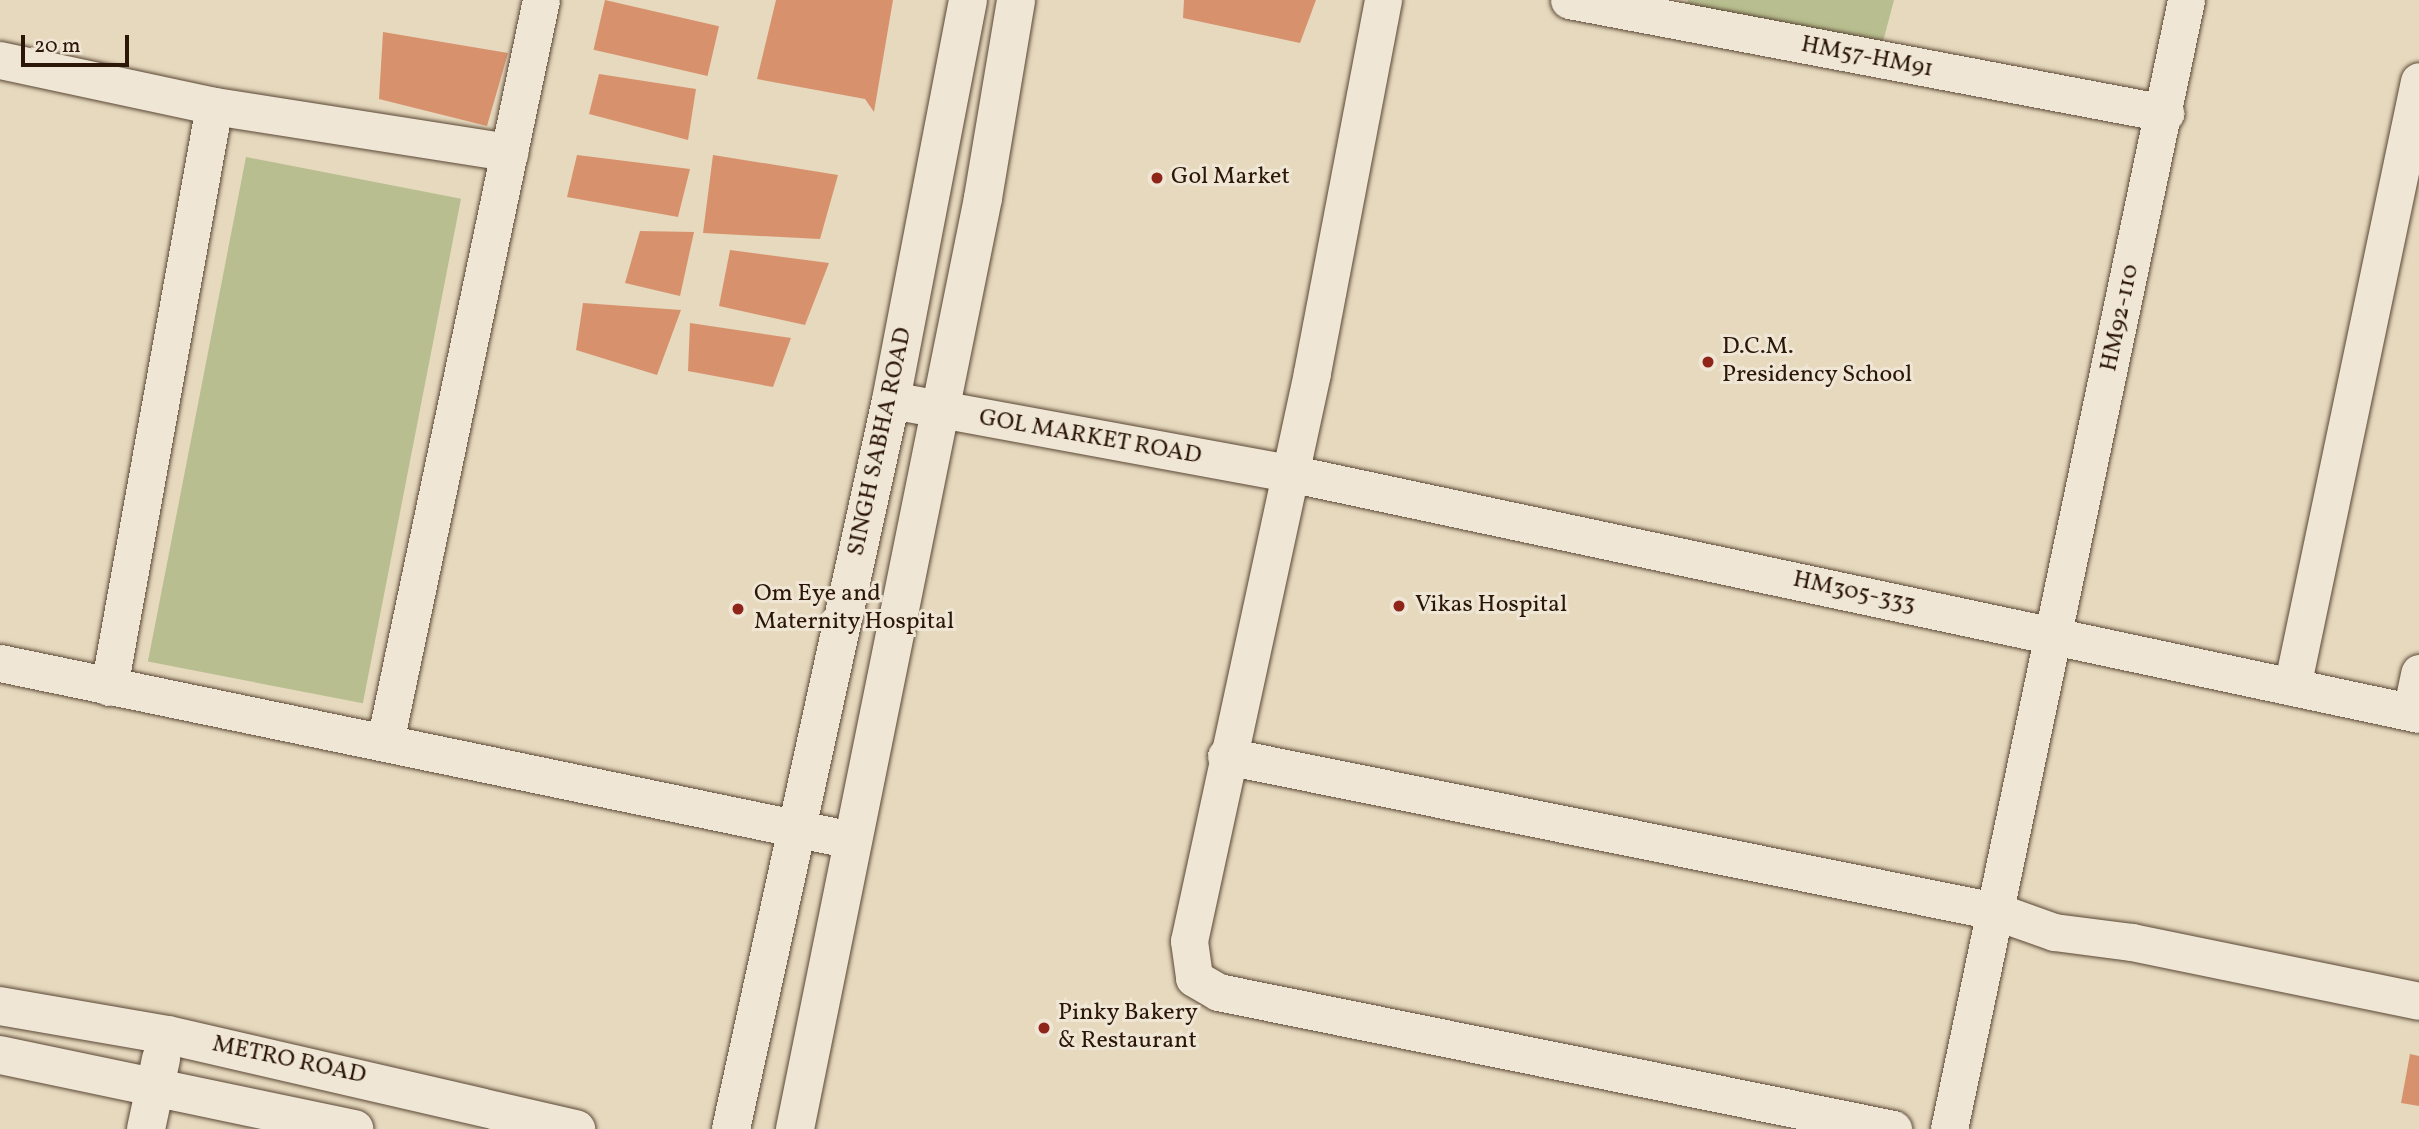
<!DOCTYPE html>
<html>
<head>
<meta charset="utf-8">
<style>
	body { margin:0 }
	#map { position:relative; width:2419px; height:1129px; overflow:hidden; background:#e6d9be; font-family:Vollkorn,serif }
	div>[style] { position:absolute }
	.green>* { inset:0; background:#b8be8f; transform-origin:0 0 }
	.building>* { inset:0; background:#d7926d; transform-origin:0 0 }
	.roads { filter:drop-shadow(0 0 2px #5a4735) drop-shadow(0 0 2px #5a4735) }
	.minor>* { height:37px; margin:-18.5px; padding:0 18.5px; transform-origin:18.5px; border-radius:18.5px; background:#efe6d5 }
	.tertiary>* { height:38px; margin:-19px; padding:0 19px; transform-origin:19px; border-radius:19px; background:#efe6d5 }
	.dots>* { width:19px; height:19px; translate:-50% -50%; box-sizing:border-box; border:4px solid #efe6d5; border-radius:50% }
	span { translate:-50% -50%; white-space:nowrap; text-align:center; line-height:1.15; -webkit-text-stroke:6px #efe6d5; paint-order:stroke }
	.street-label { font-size:24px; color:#2b1607 }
	.poi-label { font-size:24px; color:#2b1607 }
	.left { translate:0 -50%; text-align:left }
	.scale { position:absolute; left:21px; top:35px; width:108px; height:32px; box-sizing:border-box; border:4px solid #2b1607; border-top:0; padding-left:9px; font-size:21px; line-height:24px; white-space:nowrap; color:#2b1607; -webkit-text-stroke:5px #efe6d5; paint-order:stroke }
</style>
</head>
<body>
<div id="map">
	<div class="green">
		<div style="clip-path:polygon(1688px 0,1894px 0,1881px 49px,1687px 6px)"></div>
		<div style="left:246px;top:157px;width:219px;height:514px;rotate:11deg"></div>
	</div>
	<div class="building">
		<div style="left:605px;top:0;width:117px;height:51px;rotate:13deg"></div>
		<div style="clip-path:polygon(776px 0,893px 0,874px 112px,865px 99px,757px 79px)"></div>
		<div style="clip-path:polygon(1184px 0,1316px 0,1300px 43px,1183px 18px)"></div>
		<div style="clip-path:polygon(383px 32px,508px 53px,487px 126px,379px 99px)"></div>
		<div style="clip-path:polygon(599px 74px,696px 89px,688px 140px,589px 114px)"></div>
		<div style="clip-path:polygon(577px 155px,690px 169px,678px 217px,567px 197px)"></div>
		<div style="clip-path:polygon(713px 155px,838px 175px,820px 239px,703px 233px)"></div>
		<div style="clip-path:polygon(640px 231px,694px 232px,680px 296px,625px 283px)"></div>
		<div style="clip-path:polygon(730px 250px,829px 263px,805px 325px,719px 306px)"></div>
		<div style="clip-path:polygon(583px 303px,681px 310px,657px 375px,576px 350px)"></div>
		<div style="clip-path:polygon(690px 323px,791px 338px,773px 387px,688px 371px)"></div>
		<div style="clip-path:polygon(2410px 1054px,2419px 1056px,2419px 1106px,2401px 1103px)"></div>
	</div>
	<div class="roads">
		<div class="minor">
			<div style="left:1383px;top:0;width:380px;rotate:100.8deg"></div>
			<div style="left:1312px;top:373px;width:581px;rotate:102.22deg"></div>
			<div style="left:1189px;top:941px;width:37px;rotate:82deg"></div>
			<div style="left:1194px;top:978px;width:28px;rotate:30deg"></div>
			<div style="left:1218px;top:992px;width:689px;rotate:11.47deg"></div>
			<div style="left:1569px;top:0;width:607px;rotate:10.74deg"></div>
			<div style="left:0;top:60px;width:219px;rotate:12.1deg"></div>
			<div style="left:214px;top:106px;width:299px;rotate:8.9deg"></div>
			<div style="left:891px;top:400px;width:405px;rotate:10.4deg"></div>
			<div style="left:1289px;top:473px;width:1155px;rotate:12.04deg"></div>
			<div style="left:0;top:663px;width:870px;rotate:11.74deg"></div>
			<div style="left:109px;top:687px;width:590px;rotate:-79.76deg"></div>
			<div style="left:2292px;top:687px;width:619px;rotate:-78.16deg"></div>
			<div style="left:2411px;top:712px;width:40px;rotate:-78deg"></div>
			<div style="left:385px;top:742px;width:758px;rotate:-78.13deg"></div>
			<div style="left:1226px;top:756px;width:784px;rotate:11.4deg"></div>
			<div style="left:1995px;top:911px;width:63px;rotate:19.6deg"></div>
			<div style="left:2054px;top:932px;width:79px;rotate:7.3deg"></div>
			<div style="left:2132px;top:942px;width:293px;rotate:11.6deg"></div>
			<div style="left:1949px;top:1129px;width:1154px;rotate:-78.14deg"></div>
		</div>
		<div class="tertiary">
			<div style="left:0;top:1006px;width:170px;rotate:9.8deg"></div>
			<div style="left:168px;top:1035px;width:419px;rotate:13deg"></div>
			<div style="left:0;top:1055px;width:362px;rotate:11.8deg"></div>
			<div style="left:146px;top:1129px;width:72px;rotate:-77.9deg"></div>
			<div style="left:731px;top:1129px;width:746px;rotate:-77.62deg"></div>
			<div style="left:891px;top:400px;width:407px;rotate:-79.1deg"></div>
			<div style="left:795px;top:1129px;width:950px;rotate:-78.58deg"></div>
			<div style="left:983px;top:198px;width:201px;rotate:-80.5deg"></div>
		</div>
	</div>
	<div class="dots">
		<div style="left:1157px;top:178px;background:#8f2418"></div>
		<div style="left:1708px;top:362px;background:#8f2418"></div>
		<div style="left:1399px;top:606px;background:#8f2418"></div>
		<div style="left:738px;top:609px;background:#8f2418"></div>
		<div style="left:1044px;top:1028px;background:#8f2418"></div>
	</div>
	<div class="street-label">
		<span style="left:1867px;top:58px;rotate:11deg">HM57-HM91</span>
		<span style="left:2121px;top:318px;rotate:-78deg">HM92-110</span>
		<span style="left:1090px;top:438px;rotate:10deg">GOL MARKET ROAD</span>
		<span style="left:881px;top:442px;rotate:-78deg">SINGH SABHA ROAD</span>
		<span style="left:1854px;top:593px;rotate:12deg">HM305-333</span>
		<span style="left:289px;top:1061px;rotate:12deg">METRO ROAD</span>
	</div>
	<div class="poi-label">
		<span class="left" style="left:1171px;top:178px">Gol Market</span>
		<span class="left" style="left:1722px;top:362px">D.C.M.<br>Presidency School</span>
		<span class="left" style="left:754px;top:609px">Om Eye and<br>Maternity Hospital</span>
		<span class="left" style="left:1415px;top:606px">Vikas Hospital</span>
		<span class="left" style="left:1058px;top:1028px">Pinky Bakery<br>&amp; Restaurant</span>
	</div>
	<div class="scale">20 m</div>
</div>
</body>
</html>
